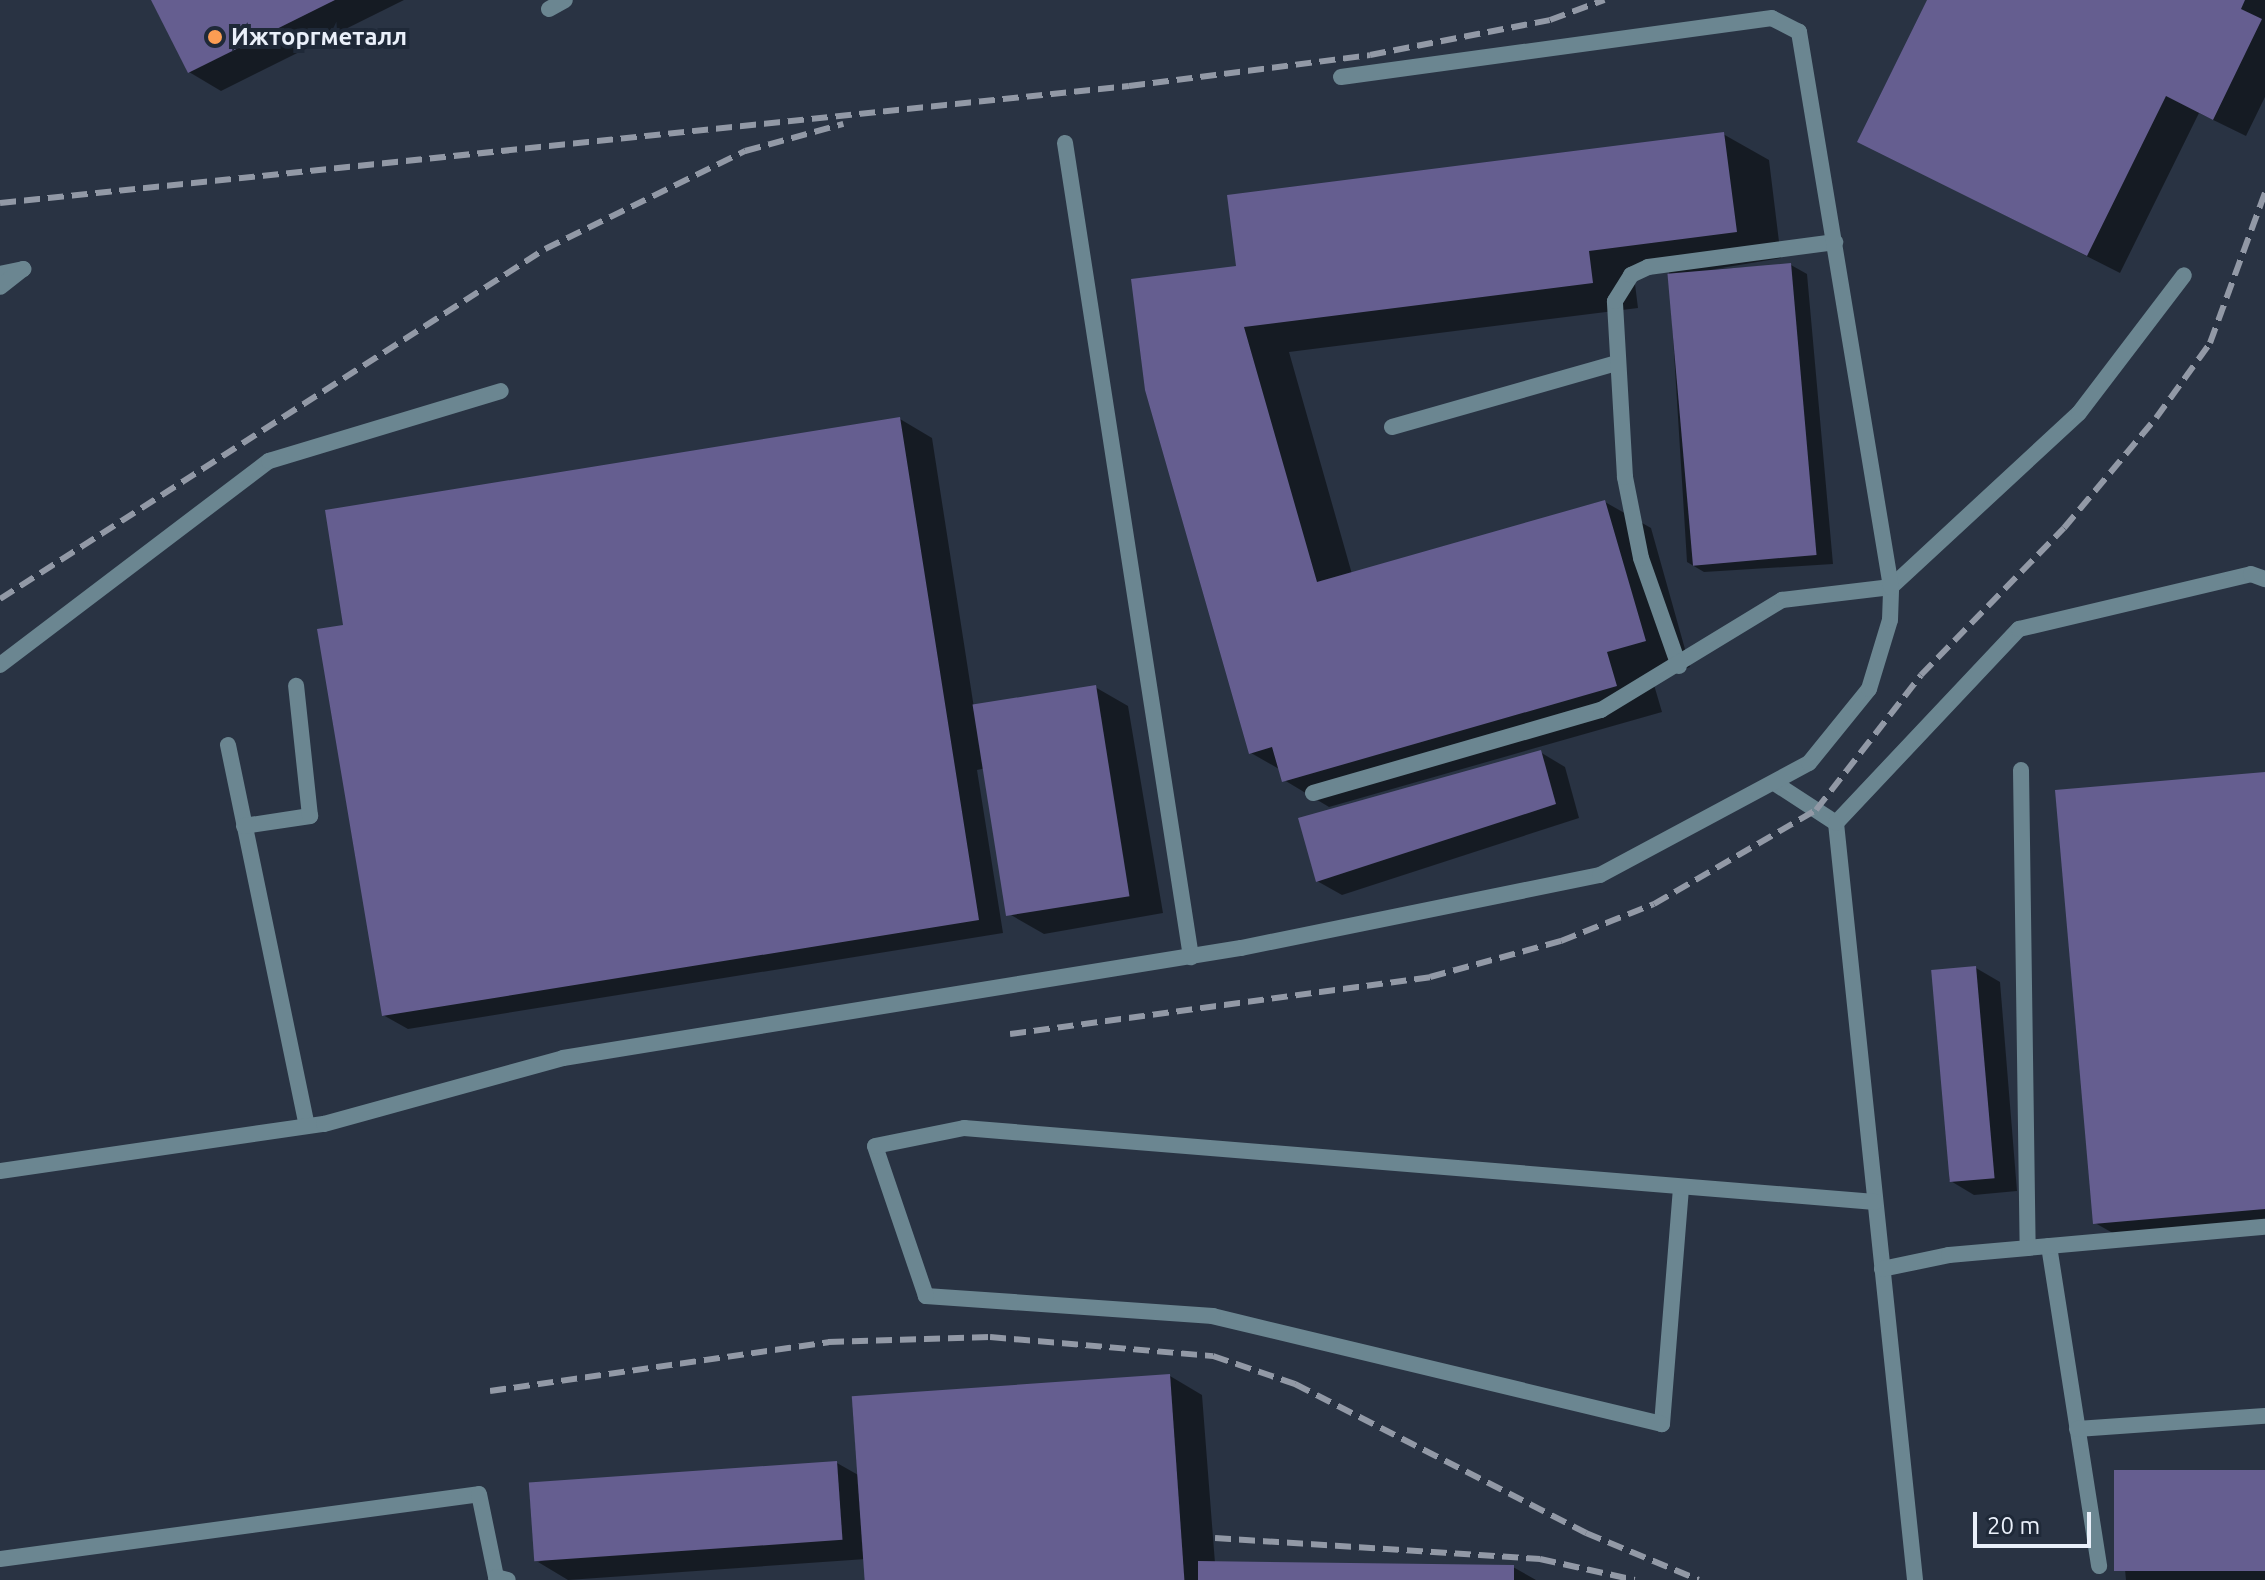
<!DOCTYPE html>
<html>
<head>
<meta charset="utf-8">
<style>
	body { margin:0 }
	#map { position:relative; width:2265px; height:1580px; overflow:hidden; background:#293343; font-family:Ubuntu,sans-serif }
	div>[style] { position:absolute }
	.shadow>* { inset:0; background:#0007 }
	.building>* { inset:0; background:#655e90; transform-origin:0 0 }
	.lane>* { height:16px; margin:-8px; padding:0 8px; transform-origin:8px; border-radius:8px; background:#6b8691 }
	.rail>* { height:6px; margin-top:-3px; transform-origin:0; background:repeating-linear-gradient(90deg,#9299a6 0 16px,transparent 0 24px) }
	.dots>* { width:22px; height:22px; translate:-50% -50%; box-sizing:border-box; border:4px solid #1f2938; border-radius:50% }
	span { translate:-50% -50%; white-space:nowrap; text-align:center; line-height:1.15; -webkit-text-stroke:8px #1f2938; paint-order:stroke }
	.poi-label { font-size:24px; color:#eaf0fa; font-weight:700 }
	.left { translate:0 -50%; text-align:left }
	.scale { position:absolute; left:1973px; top:1512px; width:118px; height:36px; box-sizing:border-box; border:4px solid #eaf0fa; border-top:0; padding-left:10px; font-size:24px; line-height:28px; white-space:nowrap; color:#eaf0fa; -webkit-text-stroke:6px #1f2938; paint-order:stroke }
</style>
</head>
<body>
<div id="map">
	<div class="shadow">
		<div style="clip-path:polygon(153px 0,404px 0,221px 91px,189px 72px)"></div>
		<div style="clip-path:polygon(1929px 0,2265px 0,2265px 97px,2246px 136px,2199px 113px,2120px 273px,1859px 141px)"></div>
		<div style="clip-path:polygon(1723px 134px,1769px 160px,1781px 258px,1715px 269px,1791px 265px,1807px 274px,1833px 564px,1704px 572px,1687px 562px,1669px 272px,1634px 276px,1638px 308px,1289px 352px,1352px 574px,1605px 502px,1651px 528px,1690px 667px,1652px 678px,1662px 712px,1329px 807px,1284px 780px,1279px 769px,1251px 753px,1239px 267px)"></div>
		<div style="clip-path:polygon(900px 419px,932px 438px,974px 708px,1095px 687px,1128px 706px,1163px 913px,1044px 934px,1011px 915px,986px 768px,977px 770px,1003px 933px,408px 1029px,383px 1015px,345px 627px)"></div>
		<div style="clip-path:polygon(1540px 752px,1565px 767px,1579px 818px,1342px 895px,1317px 881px)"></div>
		<div style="clip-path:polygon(2265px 774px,2265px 1229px,2127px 1241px,2095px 1223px)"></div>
		<div style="clip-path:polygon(1976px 968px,2000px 982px,2017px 1191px,1974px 1195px,1949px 1180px)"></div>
		<div style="clip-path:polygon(1170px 1376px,1202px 1395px,1215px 1563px,1513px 1567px,1536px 1580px,867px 1580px,866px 1559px,568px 1580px,538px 1562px,837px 1463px,860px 1476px)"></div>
		<div style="clip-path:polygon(2265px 1472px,2265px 1580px,2126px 1580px,2117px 1486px)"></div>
	</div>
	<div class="building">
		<div style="clip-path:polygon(151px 0,335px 0,188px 73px)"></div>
		<div style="clip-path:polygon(1927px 0,2245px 0,2241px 9px,2262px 19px,2213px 120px,2166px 96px,2087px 256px,1857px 142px)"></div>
		<div style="clip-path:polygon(1724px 132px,1737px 232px,1589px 251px,1593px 283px,1244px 327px,1317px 582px,1605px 500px,1646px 641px,1607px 652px,1617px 686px,1282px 782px,1272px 747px,1249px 754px,1145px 390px,1131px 279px,1236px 266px,1227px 195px)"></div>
		<div style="left:1791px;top:263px;width:293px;height:124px;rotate:85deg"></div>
		<div style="clip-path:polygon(900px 417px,979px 920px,382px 1016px,317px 629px,343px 625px,325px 510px)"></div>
		<div style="left:1096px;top:685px;width:214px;height:125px;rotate:81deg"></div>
		<div style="clip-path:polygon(1541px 750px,1556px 804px,1316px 882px,1298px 818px)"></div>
		<div style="clip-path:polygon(2265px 772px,2265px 1209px,2093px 1224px,2055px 790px)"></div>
		<div style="left:1976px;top:966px;width:213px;height:45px;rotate:85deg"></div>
		<div style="left:1170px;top:1374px;width:207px;height:319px;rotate:86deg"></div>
		<div style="left:837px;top:1461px;width:79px;height:309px;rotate:86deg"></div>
		<div style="left:2265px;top:1470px;width:101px;height:151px;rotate:90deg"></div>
		<div style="clip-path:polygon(1198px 1561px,1514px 1565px,1514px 1580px,1198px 1580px)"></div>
	</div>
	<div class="lane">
		<div style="left:549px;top:9px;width:18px;rotate:-29deg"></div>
		<div style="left:1065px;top:143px;width:824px;rotate:81.2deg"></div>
		<div style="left:0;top:274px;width:24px;rotate:-12deg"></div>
		<div style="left:23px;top:269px;width:29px;rotate:142deg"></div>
		<div style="left:1392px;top:427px;width:234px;rotate:-15.9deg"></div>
		<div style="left:0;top:665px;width:338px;rotate:-37.2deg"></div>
		<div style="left:269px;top:461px;width:242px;rotate:-16.8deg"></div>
		<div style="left:1679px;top:666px;width:114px;rotate:-109.4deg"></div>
		<div style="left:1641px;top:558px;width:83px;rotate:-101.2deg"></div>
		<div style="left:1625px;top:477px;width:176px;rotate:-93.3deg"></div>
		<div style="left:1615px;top:301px;width:31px;rotate:-58deg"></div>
		<div style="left:1631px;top:275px;width:19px;rotate:-25deg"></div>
		<div style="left:1648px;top:267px;width:189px;rotate:-7.6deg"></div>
		<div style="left:228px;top:745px;width:389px;rotate:78.3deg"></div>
		<div style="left:2021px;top:770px;width:478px;rotate:89.2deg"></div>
		<div style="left:1776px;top:784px;width:72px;rotate:33deg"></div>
		<div style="left:1836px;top:823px;width:761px;rotate:84.04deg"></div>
		<div style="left:1313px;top:793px;width:300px;rotate:-16.1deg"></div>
		<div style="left:1601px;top:710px;width:212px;rotate:-31.3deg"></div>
		<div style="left:1782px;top:600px;width:110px;rotate:-6.8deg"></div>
		<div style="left:1891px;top:587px;width:256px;rotate:-42.8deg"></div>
		<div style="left:2079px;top:413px;width:173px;rotate:-52.7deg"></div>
		<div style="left:1836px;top:823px;width:267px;rotate:-46.7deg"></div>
		<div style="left:2019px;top:629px;width:238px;rotate:-13.3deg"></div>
		<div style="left:2251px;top:574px;width:15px;rotate:20deg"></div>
		<div style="left:244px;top:826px;width:67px;rotate:-8.6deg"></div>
		<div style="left:310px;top:816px;width:131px;rotate:-96.1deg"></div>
		<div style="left:0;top:1171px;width:327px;rotate:-8.3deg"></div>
		<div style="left:324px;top:1124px;width:248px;rotate:-15.4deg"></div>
		<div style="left:563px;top:1058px;width:687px;rotate:-9.22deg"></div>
		<div style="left:1241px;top:948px;width:366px;rotate:-11.5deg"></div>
		<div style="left:1600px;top:875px;width:237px;rotate:-28.2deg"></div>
		<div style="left:1809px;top:763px;width:95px;rotate:-51deg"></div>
		<div style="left:1869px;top:689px;width:72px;rotate:-73.1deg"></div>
		<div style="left:1890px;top:620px;width:33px;rotate:-88deg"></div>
		<div style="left:1891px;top:587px;width:563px;rotate:-99.41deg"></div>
		<div style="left:1799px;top:32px;width:30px;rotate:-153deg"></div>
		<div style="left:1772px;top:18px;width:435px;rotate:172.2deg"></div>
		<div style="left:1681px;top:1188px;width:237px;rotate:94.6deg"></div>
		<div style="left:1662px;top:1424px;width:462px;rotate:-166.5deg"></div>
		<div style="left:1213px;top:1316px;width:288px;rotate:-176deg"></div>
		<div style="left:926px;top:1296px;width:158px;rotate:-108.8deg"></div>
		<div style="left:875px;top:1146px;width:91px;rotate:-11.4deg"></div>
		<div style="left:964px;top:1128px;width:914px;rotate:4.64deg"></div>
		<div style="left:2049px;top:1246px;width:324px;rotate:81.1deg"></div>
		<div style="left:1882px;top:1269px;width:68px;rotate:-11.8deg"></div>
		<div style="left:1949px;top:1255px;width:317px;rotate:-5.1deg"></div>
		<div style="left:2077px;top:1429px;width:188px;rotate:-4deg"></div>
		<div style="left:0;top:1559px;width:483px;rotate:-7.7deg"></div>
		<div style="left:479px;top:1494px;width:85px;rotate:78.4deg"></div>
		<div style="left:496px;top:1577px;width:12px;rotate:14deg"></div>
	</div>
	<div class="rail">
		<div style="left:0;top:203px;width:1135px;rotate:-5.92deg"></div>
		<div style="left:1129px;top:86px;width:243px;rotate:-7.3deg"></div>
		<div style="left:1370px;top:55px;width:183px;rotate:-11deg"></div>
		<div style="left:1550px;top:20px;width:58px;rotate:-20.3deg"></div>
		<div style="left:0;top:599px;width:648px;rotate:-32.71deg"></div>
		<div style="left:545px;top:249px;width:223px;rotate:-26.1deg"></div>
		<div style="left:745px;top:151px;width:102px;rotate:-15.4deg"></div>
		<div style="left:1010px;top:1034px;width:424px;rotate:-7.7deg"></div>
		<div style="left:1430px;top:977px;width:136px;rotate:-15.4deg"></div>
		<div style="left:1561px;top:941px;width:100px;rotate:-21.7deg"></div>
		<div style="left:1654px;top:904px;width:187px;rotate:-30.1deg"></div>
		<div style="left:1816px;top:810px;width:171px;rotate:-52.1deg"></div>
		<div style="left:1921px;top:675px;width:205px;rotate:-45.8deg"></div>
		<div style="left:2064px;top:528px;width:143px;rotate:-50.1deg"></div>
		<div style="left:2156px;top:418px;width:92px;rotate:-54.2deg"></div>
		<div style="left:2210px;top:343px;width:160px;rotate:-69.9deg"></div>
		<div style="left:490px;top:1391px;width:342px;rotate:-8.2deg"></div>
		<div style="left:828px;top:1342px;width:162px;rotate:-1.8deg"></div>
		<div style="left:990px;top:1337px;width:224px;rotate:4.9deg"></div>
		<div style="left:1213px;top:1356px;width:87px;rotate:18.9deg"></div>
		<div style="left:1295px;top:1384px;width:327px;rotate:27.1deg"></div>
		<div style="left:1586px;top:1533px;width:122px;rotate:22.6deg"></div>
		<div style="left:1215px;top:1538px;width:326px;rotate:3.7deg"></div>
		<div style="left:1540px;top:1559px;width:97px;rotate:12.5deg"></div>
	</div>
	<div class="dots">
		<div style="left:215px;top:37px;background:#fc9d53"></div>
	</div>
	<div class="poi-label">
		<span class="left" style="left:231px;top:37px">Ижторгметалл</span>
	</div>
	<div class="scale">20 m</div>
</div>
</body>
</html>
